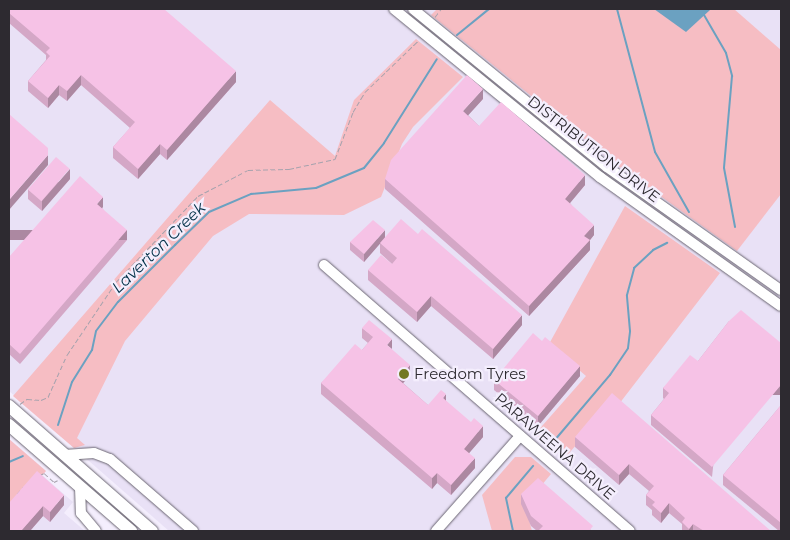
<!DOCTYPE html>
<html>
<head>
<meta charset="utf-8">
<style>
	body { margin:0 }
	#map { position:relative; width:790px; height:540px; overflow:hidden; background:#f4eefd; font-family:Montserrat,sans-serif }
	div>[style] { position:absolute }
	.built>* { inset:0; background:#e9e1f6 }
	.green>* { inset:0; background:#f6bdc3 }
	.water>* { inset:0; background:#6ba1c1 }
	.stream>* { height:2px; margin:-1px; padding:0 1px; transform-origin:1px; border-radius:1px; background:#6ba1c1 }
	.path>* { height:1px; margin-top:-0.5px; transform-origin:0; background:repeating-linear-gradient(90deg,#a6a2ad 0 5px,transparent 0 7.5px) }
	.roads { filter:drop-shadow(0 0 1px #6b6672) drop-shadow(0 0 1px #6b6672) }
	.minor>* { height:10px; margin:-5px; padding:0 5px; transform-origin:5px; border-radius:5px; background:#fff }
	.major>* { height:12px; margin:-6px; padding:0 6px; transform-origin:6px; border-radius:6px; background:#fff }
	.wall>* { inset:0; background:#d4a7c6 }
	.shaded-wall>* { inset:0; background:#ac88a1; transform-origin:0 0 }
	.building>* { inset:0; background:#f6c2e6; transform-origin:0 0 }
	.dots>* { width:14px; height:14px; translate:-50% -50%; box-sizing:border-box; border:2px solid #f4eefd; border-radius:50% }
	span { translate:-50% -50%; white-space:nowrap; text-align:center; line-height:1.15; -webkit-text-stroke:4.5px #f4eefd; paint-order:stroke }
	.street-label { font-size:15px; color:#2d2a30 }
	.poi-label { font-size:15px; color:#2d2a30 }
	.left { translate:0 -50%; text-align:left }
	.water-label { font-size:16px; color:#002f46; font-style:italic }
	.frame { position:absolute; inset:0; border:10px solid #2d2a30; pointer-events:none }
</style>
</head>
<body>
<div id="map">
	<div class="built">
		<div style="clip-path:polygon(9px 9px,781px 9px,781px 531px,169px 531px,9px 391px)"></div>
		<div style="clip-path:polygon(9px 439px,46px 471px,42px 475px,73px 502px,64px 513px,85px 531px,9px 531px)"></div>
	</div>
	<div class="green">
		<div style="clip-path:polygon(437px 9px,734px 9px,781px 50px,781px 194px,737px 251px,613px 162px,431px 15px)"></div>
		<div style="clip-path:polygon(416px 39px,463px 77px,413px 127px,402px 144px,381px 197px,344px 215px,249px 214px,213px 236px,125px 341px,77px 438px,85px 445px,74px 448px,13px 396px,270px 100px,335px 156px,354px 100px)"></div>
		<div style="clip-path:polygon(625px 206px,720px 273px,619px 404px,614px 401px,564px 459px,535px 434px,586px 376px,549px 344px)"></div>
		<div style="clip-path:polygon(9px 439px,46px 471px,9px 513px)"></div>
		<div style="clip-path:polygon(515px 457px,531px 457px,551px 474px,525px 505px,532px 531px,492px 531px,482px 495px)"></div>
	</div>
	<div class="water">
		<div style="clip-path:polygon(654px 9px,710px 9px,710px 10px,686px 32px)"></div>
	</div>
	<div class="stream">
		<div style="left:617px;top:9px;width:148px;rotate:75.1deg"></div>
		<div style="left:655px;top:152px;width:69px;rotate:60.5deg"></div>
		<div style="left:704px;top:15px;width:44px;rotate:59.9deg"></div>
		<div style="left:726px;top:53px;width:24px;rotate:75deg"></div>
		<div style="left:732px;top:76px;width:92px;rotate:95deg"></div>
		<div style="left:724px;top:168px;width:60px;rotate:79.4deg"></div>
		<div style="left:457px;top:35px;width:41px;rotate:-39.1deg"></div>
		<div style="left:58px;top:425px;width:45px;rotate:-72deg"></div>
		<div style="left:72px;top:382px;width:38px;rotate:-58deg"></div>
		<div style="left:92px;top:350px;width:19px;rotate:-78deg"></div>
		<div style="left:96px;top:331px;width:36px;rotate:-53deg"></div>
		<div style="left:118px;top:302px;width:81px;rotate:-45deg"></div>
		<div style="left:175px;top:245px;width:47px;rotate:-44.1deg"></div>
		<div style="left:209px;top:212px;width:46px;rotate:-23.2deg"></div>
		<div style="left:251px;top:194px;width:65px;rotate:-5.3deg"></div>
		<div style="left:316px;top:188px;width:52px;rotate:-22.6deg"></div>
		<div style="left:364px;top:168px;width:32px;rotate:-51deg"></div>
		<div style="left:384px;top:143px;width:99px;rotate:-57.8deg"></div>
		<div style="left:554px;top:441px;width:87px;rotate:-49.7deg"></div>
		<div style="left:610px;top:375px;width:32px;rotate:-56deg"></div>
		<div style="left:628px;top:348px;width:17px;rotate:-83deg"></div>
		<div style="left:630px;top:331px;width:36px;rotate:-95deg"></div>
		<div style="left:627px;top:295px;width:28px;rotate:-75deg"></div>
		<div style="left:634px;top:268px;width:26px;rotate:-43deg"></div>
		<div style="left:653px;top:250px;width:16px;rotate:-27deg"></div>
		<div style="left:9px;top:462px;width:15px;rotate:-23deg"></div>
		<div style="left:513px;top:531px;width:34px;rotate:-102deg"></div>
		<div style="left:506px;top:498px;width:42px;rotate:-49.8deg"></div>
	</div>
	<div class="path">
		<div style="left:435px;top:17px;width:10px;rotate:-53deg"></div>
		<div style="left:20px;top:404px;width:9px;rotate:-36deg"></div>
		<div style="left:27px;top:399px;width:14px;rotate:4deg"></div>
		<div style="left:41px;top:400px;width:8px;rotate:-23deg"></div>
		<div style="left:48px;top:397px;width:46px;rotate:-65.7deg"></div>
		<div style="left:67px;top:355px;width:88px;rotate:-56.1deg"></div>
		<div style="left:116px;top:282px;width:119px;rotate:-46.4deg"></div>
		<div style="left:198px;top:196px;width:56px;rotate:-27.5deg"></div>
		<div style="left:248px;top:170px;width:41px;rotate:-1.4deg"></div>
		<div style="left:289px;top:169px;width:47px;rotate:-12.3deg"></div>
		<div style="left:335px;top:159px;width:50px;rotate:-69deg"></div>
		<div style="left:353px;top:112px;width:23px;rotate:-59deg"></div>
		<div style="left:365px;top:92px;width:74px;rotate:-43.9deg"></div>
		<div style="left:40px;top:475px;width:4px;rotate:-27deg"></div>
		<div style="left:44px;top:473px;width:13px;rotate:42deg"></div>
		<div style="left:54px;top:482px;width:4px;rotate:-27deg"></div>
		<div style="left:17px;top:494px;width:9px;rotate:-49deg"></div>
	</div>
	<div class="roads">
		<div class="minor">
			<div style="left:394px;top:9px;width:266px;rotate:39.2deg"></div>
			<div style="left:600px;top:177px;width:222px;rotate:35.5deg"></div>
			<div style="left:413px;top:9px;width:250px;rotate:39.2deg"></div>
			<div style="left:607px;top:167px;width:213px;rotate:35.3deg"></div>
			<div style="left:324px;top:265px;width:405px;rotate:41deg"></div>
			<div style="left:64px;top:455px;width:30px;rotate:-4deg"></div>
			<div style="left:94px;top:453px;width:17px;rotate:21deg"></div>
			<div style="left:110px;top:459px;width:110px;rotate:40.9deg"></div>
			<div style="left:80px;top:487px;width:26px;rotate:88deg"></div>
			<div style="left:81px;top:513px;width:23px;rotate:50deg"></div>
			<div style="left:436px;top:531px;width:127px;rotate:-48.5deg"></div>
		</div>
		<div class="major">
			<div style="left:9px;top:406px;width:190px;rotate:41.2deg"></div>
			<div style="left:9px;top:425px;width:162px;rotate:41deg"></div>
		</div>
	</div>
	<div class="wall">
		<div style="clip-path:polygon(9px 9px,236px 82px,167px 160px,160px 154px,138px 179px,113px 158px,113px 147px,130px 128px,81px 85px,67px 101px,59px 95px,48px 108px,28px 91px,28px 81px,46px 60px,46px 55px,9px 23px)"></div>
		<div style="clip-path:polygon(483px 99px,468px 115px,479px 126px,585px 185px,570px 203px,594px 235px,590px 240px,590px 250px,529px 316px,385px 189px,385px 179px)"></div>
		<div style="clip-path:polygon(70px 179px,42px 211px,28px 199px,28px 189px)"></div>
		<div style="clip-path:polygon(103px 207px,102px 208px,127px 240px,20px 364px,9px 354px,9px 257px)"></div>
		<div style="clip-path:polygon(385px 238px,522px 325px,493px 359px,431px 306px,417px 322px,368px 280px,368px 270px,392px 264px,380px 253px,380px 243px,364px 262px,350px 250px,350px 242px)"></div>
		<div style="clip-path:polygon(729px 321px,712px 477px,651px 425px,651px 415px,664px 399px,663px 398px,663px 388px,698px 361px)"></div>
		<div style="clip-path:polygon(362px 328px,392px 350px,410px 375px,403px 383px,428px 405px,446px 401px,483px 437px,469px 453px,475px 468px,451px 495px,437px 483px,432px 489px,321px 394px,321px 383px,362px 350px,368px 343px,362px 338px)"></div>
		<div style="clip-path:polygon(542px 341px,580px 376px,538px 426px,494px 390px,494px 380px)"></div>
		<div style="clip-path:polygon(781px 405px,781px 531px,779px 531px,723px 485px,723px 475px)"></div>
		<div style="clip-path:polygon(575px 437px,771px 531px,682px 531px,682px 524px,669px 513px,661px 523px,652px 515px,652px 510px,646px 505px,646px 495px,649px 491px,629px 474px,619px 485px,575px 447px)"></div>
		<div style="clip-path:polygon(521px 494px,593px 531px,537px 531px,531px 526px,521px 504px)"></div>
		<div style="clip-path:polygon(9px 503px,64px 505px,50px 522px,43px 516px,30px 531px,9px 531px)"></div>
	</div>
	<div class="shaded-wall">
		<div style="clip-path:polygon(236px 71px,236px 82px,167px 160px,167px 150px)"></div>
		<div style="clip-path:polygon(81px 75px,81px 85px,67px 101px,67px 91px)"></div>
		<div style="clip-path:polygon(59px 85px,59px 95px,48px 108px,48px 98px)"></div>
		<div style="clip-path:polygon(483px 89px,483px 99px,463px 121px,463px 111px)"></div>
		<div style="clip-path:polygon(160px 144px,160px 154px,138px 179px,138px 169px)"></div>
		<div style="clip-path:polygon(48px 155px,48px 165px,9px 210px,9px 200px)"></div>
		<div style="clip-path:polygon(70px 169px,70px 179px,42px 211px,42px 201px)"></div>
		<div style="clip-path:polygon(585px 175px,585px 185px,565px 209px,565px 199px)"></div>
		<div style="clip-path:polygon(103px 197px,103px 207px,97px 214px,97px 204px)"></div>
		<div style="clip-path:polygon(594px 225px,594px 235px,590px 240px,590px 250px,529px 316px,529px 306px,584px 236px)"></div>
		<div style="left:127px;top:230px;width:10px;height:164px;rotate:90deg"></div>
		<div style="clip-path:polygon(385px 230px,385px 238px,364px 262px,364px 254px)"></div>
		<div style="clip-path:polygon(431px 296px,431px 306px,417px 322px,417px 312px)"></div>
		<div style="clip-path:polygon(522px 315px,522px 325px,493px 359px,493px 349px)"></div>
		<div style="clip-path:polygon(392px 339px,392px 349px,387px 345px)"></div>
		<div style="clip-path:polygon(410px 365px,410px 375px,398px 389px,398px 379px)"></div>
		<div style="clip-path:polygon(580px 366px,580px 376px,538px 426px,538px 416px)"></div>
		<div style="left:781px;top:385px;width:10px;height:107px;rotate:90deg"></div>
		<div style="clip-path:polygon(446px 394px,446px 404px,443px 398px)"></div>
		<div style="clip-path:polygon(483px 426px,483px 437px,464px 459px,464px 449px)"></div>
		<div style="clip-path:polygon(475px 458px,475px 468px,451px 495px,451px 485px)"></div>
		<div style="clip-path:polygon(629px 464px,629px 474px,619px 485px,619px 475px)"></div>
		<div style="clip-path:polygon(437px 473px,437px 483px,432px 489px,432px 478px)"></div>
		<div style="clip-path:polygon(64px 495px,64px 505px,50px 522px,50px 512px)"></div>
		<div style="clip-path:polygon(669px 503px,669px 513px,661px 523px,661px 513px)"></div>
		<div style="clip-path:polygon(43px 506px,43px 516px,30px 531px,21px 531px)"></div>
		<div style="clip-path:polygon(693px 524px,693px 531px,689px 531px,689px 529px)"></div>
	</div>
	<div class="building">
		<div style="clip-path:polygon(9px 9px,164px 9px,236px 71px,167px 150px,160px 144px,138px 169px,113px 147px,135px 122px,81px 75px,67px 91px,59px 85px,48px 98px,28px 81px,50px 56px,46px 52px,50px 48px,9px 13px)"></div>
		<div style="clip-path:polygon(467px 75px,483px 89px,463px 111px,479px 126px,501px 102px,585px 175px,565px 199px,594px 225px,584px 236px,590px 240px,529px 306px,385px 179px,391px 160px)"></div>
		<div style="clip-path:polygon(9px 114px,48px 148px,48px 155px,9px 200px)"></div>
		<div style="left:56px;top:157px;width:18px;height:43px;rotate:41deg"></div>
		<div style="clip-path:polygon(80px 176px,103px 197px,97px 204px,127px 230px,20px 354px,9px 344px,9px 257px)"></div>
		<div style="clip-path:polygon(401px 219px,418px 234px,422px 229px,522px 315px,493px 349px,431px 296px,417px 312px,368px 270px,381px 255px,392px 264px,397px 258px,380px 243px)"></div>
		<div style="clip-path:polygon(373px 220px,385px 230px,364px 254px,350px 242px)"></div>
		<div style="clip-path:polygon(741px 310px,781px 343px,781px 385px,712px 467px,651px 415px,669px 393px,663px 388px,690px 355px,698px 361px,729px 321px)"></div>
		<div style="clip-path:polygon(369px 320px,392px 339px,387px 345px,410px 365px,398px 379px,428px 405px,441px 390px,446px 394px,443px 398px,471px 422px,474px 418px,483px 426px,464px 449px,475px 458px,451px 485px,437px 473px,432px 478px,321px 383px,355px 344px,362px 350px,373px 337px,362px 328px)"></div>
		<div style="clip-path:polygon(533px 333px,542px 341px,545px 337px,580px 366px,538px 416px,494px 380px)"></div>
		<div style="clip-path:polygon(612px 393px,771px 531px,704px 531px,693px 524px,689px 529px,682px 522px,685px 518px,669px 503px,661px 513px,652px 505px,655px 502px,646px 495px,654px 486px,629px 464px,619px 475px,575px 437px)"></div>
		<div style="clip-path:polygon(781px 405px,781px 523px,723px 475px)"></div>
		<div style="clip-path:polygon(37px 471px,64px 495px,50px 512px,43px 506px,21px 531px,9px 531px,9px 503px)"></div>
		<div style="clip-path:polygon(538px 478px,593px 526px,589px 531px,538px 531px,543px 526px,531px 516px,521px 494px)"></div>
	</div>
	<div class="dots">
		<div style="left:404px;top:374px;background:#727922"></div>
	</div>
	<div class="street-label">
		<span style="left:594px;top:149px;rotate:38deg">DISTRIBUTION DRIVE</span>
		<span style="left:555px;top:446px;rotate:41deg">PARAWEENA DRIVE</span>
	</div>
	<div class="poi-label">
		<span class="left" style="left:414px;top:374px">Freedom Tyres</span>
	</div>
	<div class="water-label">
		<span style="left:159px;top:248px;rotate:-44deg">Laverton Creek</span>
	</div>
	<div class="frame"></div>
</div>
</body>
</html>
